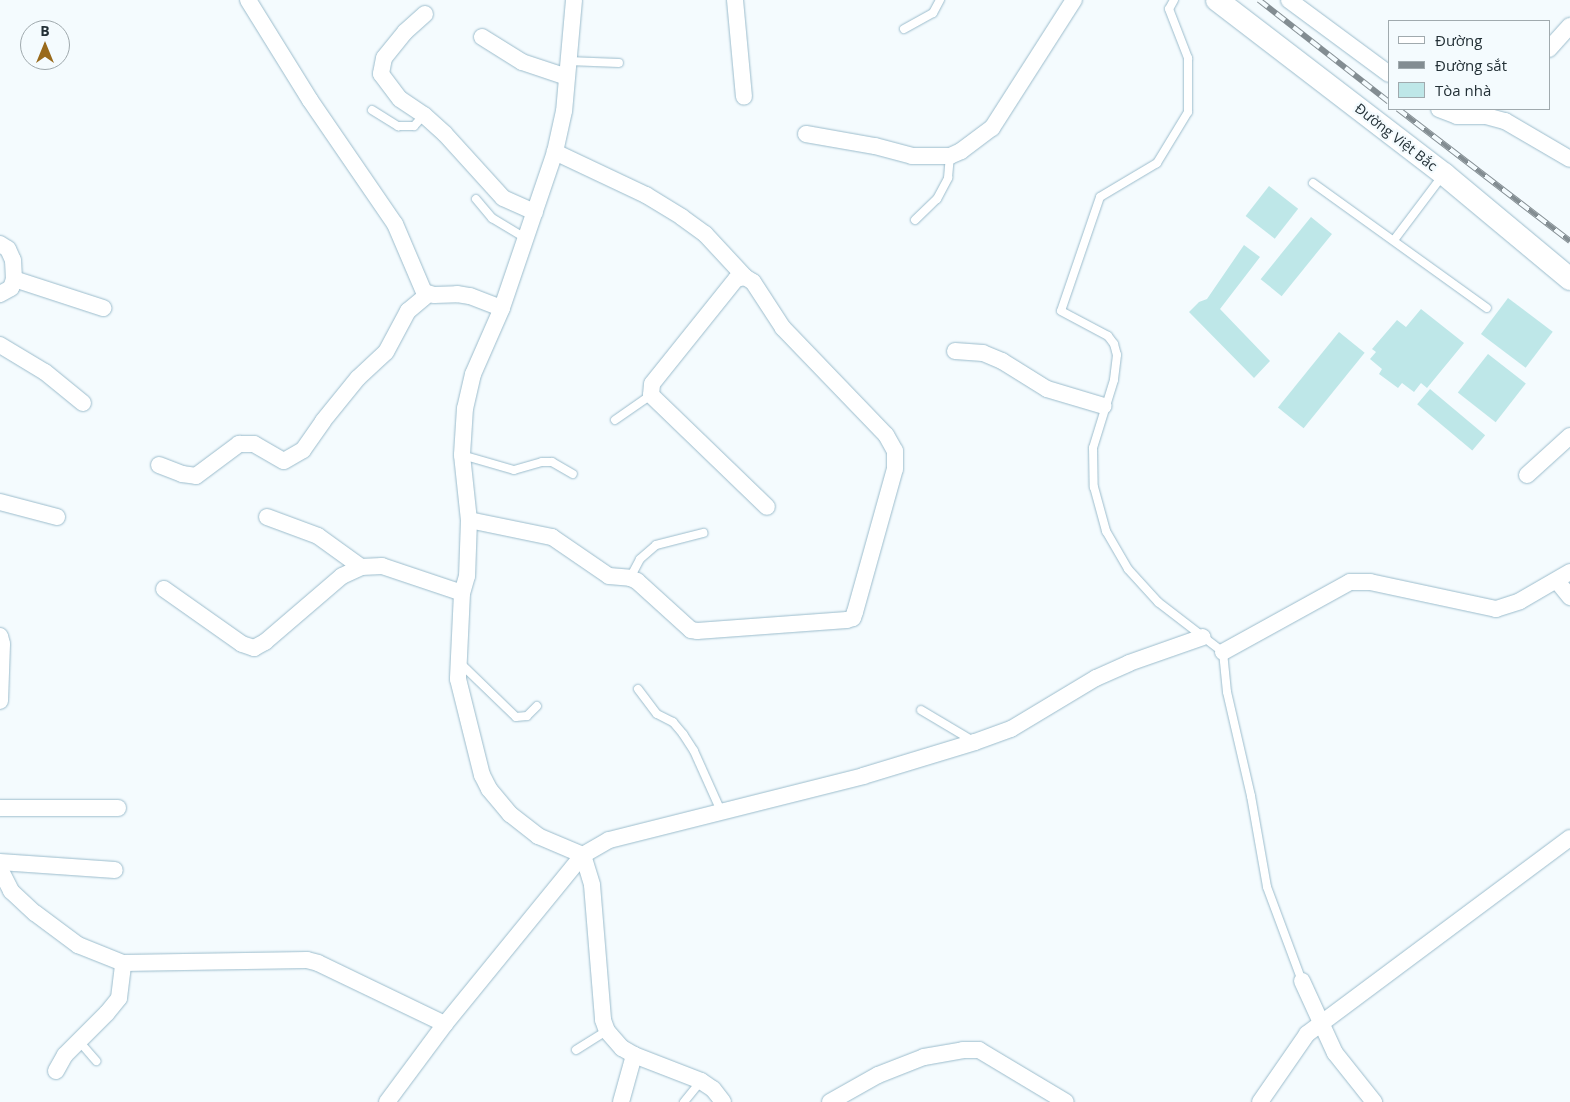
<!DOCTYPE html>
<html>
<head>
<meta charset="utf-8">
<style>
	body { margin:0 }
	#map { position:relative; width:1570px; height:1102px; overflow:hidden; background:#f4fbfe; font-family:"Open Sans",sans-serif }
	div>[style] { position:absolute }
	.building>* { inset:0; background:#bee7e8; transform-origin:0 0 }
	.roads { filter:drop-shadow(0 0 1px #9bbccc) drop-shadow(0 0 1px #9bbccc) }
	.lane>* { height:8px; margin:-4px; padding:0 4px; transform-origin:4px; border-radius:4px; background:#fff }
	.street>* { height:16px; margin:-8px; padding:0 8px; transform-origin:8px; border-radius:8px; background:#fff }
	.secondary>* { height:22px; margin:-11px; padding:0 11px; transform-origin:11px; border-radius:11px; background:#fff }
	.rail>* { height:5.5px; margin-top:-2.75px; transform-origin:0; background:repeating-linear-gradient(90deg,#f4fbfe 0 11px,#838d92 0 22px); box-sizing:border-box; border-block:1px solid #838d92 }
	span { translate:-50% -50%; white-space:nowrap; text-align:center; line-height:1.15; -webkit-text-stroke:4.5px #f4fbfe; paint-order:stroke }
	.street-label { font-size:14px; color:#233036 }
	.legend { position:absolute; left:1388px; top:20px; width:162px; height:90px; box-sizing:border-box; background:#f4fbfe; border:1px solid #a0aaae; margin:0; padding:6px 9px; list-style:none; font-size:15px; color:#233036 }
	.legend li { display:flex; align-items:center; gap:10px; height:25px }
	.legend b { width:25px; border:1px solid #a0aaae }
	.north { position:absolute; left:20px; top:20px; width:50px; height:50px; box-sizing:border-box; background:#f4fbfe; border:1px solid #a0aaae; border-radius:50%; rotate:0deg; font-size:14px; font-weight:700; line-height:20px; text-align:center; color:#233036 }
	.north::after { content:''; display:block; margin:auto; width:18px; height:22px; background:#996a1b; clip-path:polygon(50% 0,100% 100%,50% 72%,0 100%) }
</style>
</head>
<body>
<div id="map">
	<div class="building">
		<div style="left:1269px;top:186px;width:37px;height:38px;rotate:38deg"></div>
		<div style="left:1311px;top:217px;width:27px;height:80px;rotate:39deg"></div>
		<div style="clip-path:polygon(1244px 245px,1260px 257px,1220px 309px,1270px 361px,1254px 378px,1189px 312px,1199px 302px,1207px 299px)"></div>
		<div style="left:1508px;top:298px;width:56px;height:45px;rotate:37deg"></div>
		<div style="clip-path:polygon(1421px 309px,1464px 343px,1427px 388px,1421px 383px,1414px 392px,1402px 383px,1398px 388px,1379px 374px,1382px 369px,1370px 359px,1376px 352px,1372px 349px,1397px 320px,1406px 327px)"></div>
		<div style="left:1339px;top:332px;width:33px;height:97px;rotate:39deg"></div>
		<div style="left:1488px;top:354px;width:48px;height:49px;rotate:38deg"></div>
		<div style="left:1430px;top:389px;width:72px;height:20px;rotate:40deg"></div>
	</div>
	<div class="roads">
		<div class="lane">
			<div style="left:1174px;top:0;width:10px;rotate:119deg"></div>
			<div style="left:1169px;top:9px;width:53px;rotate:68.8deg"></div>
			<div style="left:1188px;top:58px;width:54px;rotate:90deg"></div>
			<div style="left:1188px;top:112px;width:60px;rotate:121.3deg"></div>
			<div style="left:1157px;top:163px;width:66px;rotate:149.2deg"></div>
			<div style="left:1100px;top:197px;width:120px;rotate:108.9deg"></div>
			<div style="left:1061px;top:311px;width:53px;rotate:28deg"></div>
			<div style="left:1108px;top:336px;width:10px;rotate:53deg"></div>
			<div style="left:1114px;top:344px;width:11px;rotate:75deg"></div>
			<div style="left:1117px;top:355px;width:25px;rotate:97deg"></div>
			<div style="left:1114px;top:380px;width:71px;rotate:107.2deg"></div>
			<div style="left:1093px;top:448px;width:39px;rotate:89deg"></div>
			<div style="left:1094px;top:487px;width:46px;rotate:74.7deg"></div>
			<div style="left:1106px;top:531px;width:44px;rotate:59.9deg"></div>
			<div style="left:1128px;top:569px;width:45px;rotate:47.7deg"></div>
			<div style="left:1158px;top:602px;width:82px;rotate:37.6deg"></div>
			<div style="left:1223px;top:652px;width:40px;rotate:84.3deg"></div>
			<div style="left:1227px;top:692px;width:107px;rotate:77deg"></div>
			<div style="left:1251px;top:796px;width:92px;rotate:80deg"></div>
			<div style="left:1267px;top:887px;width:100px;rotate:69.6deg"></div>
			<div style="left:904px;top:29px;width:33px;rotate:-29deg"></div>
			<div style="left:933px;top:13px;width:15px;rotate:-62deg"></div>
			<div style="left:568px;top:61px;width:51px;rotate:2.2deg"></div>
			<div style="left:372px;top:110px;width:31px;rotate:32deg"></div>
			<div style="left:398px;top:126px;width:16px"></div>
			<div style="left:414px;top:126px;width:15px;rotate:-48deg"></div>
			<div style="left:1313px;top:183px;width:214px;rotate:35.7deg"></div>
			<div style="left:476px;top:199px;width:25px;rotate:50deg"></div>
			<div style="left:492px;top:218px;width:39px;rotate:31deg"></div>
			<div style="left:915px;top:220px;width:30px;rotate:-44deg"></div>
			<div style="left:937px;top:199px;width:24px;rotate:-62deg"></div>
			<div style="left:948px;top:178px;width:22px;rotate:-85deg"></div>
			<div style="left:1394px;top:240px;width:81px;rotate:-53deg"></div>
			<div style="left:615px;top:420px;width:44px;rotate:-34.8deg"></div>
			<div style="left:462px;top:455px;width:54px;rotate:16.1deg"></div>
			<div style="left:514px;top:470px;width:29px;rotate:-16deg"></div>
			<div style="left:542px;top:462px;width:10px"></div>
			<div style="left:552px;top:462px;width:24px;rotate:30deg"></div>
			<div style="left:630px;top:578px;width:21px;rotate:-62deg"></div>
			<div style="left:640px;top:559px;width:21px;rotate:-41deg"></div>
			<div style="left:656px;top:545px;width:49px;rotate:-14.3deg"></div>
			<div style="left:459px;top:662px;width:79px;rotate:44deg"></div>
			<div style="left:516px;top:717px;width:11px;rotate:-5deg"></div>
			<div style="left:527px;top:716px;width:14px;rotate:-45deg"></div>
			<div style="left:638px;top:689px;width:31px;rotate:53deg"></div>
			<div style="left:657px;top:714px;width:18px;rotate:27deg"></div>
			<div style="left:673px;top:722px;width:16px;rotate:50deg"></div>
			<div style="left:683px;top:734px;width:20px;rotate:57deg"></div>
			<div style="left:694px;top:751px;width:66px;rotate:65.8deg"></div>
			<div style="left:921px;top:710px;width:61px;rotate:30.8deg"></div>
			<div style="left:78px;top:1040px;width:28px;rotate:49deg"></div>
			<div style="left:576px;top:1050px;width:36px;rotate:-32deg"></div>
			<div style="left:684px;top:1102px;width:27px;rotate:-51deg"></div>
		</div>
		<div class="street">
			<div style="left:248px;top:0;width:118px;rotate:58.2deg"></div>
			<div style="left:310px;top:100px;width:150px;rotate:55.6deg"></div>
			<div style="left:395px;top:224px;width:74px;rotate:66.9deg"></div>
			<div style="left:424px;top:292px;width:10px;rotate:17deg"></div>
			<div style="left:434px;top:295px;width:23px;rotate:-2deg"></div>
			<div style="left:457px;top:294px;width:13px;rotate:9deg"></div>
			<div style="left:470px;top:296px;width:34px;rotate:21deg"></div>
			<div style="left:574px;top:0;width:111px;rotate:95.1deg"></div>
			<div style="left:564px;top:111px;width:42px;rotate:102.4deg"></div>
			<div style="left:555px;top:152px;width:165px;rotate:108.8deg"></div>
			<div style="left:502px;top:308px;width:72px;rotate:113.7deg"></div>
			<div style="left:473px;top:374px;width:35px;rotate:103deg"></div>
			<div style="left:465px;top:408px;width:47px;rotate:93.7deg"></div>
			<div style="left:462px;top:455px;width:65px;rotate:83.9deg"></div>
			<div style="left:469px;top:520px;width:56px;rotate:92deg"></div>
			<div style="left:467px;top:576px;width:18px;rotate:106deg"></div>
			<div style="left:462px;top:593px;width:86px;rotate:92.7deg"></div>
			<div style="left:458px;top:679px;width:99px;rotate:76deg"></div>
			<div style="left:482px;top:775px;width:16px;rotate:63deg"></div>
			<div style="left:489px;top:789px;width:33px;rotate:50deg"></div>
			<div style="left:510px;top:814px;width:36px;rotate:38deg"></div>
			<div style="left:538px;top:836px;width:49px;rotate:22.9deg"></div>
			<div style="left:583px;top:855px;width:31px;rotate:73deg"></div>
			<div style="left:592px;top:885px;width:135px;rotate:85.3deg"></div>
			<div style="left:603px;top:1020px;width:12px;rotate:70deg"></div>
			<div style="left:607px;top:1031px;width:23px;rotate:49deg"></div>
			<div style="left:622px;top:1048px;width:14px;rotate:30deg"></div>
			<div style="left:634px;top:1055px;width:72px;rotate:21.2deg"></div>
			<div style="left:701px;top:1081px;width:14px;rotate:34deg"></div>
			<div style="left:713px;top:1089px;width:16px;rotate:52deg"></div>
			<div style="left:735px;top:0;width:97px;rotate:84.7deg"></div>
			<div style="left:1289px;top:0;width:124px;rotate:36.5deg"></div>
			<div style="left:425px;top:14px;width:27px;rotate:138deg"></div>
			<div style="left:405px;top:32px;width:33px;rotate:129deg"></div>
			<div style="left:384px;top:58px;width:16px;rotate:101deg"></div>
			<div style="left:381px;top:74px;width:31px;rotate:53deg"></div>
			<div style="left:400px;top:99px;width:29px;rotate:34deg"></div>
			<div style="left:424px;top:115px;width:28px;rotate:42deg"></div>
			<div style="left:445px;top:134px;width:86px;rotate:47.8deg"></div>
			<div style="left:503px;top:198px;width:35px;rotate:24deg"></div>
			<div style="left:482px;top:37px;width:47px;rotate:32deg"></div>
			<div style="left:522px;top:62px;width:47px;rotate:18.4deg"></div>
			<div style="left:1549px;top:49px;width:31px;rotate:-48deg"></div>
			<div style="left:1439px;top:109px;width:19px;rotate:21deg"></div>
			<div style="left:1457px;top:116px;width:29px"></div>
			<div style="left:1486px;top:116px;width:20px;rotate:15deg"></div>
			<div style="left:1505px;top:121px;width:75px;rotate:30.3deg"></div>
			<div style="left:806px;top:134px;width:70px;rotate:9.9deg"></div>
			<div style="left:875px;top:146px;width:38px;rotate:15deg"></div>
			<div style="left:912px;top:156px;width:38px"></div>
			<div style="left:950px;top:156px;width:12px;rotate:-24deg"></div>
			<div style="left:961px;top:151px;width:39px;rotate:-37deg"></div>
			<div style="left:992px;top:128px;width:152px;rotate:-57.4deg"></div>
			<div style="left:0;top:244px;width:9px;rotate:32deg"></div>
			<div style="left:8px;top:249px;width:12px;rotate:66deg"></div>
			<div style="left:13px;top:260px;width:19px;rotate:87deg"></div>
			<div style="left:14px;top:279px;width:9px;rotate:108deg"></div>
			<div style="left:11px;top:288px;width:13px;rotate:151deg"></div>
			<div style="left:745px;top:277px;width:9px;rotate:167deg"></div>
			<div style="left:736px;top:279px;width:134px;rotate:128.7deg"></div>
			<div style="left:652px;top:384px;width:11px;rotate:95deg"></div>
			<div style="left:651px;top:395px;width:161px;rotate:44deg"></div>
			<div style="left:14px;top:279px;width:94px;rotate:18deg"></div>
			<div style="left:0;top:345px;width:52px;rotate:31deg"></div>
			<div style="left:45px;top:372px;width:49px;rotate:39.2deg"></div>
			<div style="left:955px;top:351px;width:28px;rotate:4deg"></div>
			<div style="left:983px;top:353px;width:21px;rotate:23deg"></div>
			<div style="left:1002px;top:361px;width:53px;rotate:31.9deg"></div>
			<div style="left:1047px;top:389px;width:59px;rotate:16.6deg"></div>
			<div style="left:159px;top:465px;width:25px;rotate:21deg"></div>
			<div style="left:182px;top:474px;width:14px;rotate:8deg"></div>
			<div style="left:196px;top:476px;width:54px;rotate:-36.7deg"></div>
			<div style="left:239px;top:444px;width:15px"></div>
			<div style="left:254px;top:444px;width:34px;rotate:30deg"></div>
			<div style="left:284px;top:461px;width:22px;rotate:-30deg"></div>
			<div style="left:303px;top:450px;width:35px;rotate:-55deg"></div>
			<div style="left:323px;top:421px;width:55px;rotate:-50.9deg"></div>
			<div style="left:358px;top:378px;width:38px;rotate:-43deg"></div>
			<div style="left:386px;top:352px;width:47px;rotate:-61.8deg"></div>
			<div style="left:408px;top:311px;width:26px;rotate:-40deg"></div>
			<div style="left:1527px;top:475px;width:58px;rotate:-42.2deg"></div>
			<div style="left:0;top:502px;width:59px;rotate:14.7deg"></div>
			<div style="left:267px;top:517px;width:54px;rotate:20.4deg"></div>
			<div style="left:318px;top:536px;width:53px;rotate:35.8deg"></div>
			<div style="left:469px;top:520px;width:85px;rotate:11.6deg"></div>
			<div style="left:552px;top:537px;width:69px;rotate:34.4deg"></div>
			<div style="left:609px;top:576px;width:21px;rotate:5deg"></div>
			<div style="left:630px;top:578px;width:8px;rotate:23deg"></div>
			<div style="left:637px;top:581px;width:73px;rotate:42.2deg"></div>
			<div style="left:691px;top:630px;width:6px;rotate:9deg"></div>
			<div style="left:697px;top:631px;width:150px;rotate:-4.2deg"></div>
			<div style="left:847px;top:620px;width:6px;rotate:-18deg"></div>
			<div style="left:853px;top:618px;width:6px;rotate:-72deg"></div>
			<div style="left:855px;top:612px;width:148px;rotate:-74.4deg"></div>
			<div style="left:895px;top:469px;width:18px;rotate:-90deg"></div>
			<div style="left:895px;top:451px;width:18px;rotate:-119deg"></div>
			<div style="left:886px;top:435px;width:149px;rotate:-133.9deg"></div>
			<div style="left:783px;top:328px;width:55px;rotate:-123.1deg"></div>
			<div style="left:753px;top:282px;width:9px;rotate:-148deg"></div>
			<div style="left:745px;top:277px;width:59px;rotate:-132.9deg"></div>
			<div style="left:705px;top:234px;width:29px;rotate:-144deg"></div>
			<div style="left:682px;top:217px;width:42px;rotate:-148.6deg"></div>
			<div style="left:646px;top:195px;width:101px;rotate:-154.7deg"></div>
			<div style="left:1557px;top:581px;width:21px;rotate:51deg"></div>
			<div style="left:164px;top:589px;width:95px;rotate:35.2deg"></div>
			<div style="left:242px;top:644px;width:13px;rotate:18deg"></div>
			<div style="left:254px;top:648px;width:13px;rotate:-29deg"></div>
			<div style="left:265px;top:642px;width:101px;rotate:-40.6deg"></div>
			<div style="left:342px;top:576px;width:21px;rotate:-25deg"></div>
			<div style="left:361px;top:567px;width:21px;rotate:-3deg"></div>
			<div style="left:382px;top:566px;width:84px;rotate:18.6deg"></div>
			<div style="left:0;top:636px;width:8px;rotate:76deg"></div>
			<div style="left:2px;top:644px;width:57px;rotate:92deg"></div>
			<div style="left:1223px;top:652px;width:145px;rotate:-28.9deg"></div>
			<div style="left:1350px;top:582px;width:20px"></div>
			<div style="left:1370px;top:582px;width:129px;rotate:12.1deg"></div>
			<div style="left:1496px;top:609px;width:25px;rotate:-18deg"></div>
			<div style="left:1520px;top:601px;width:58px;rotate:-30.1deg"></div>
			<div style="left:0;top:808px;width:118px"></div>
			<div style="left:0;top:862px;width:115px;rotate:4deg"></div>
			<div style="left:0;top:869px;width:25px;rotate:63deg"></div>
			<div style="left:11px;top:891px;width:33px;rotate:43deg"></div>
			<div style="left:35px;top:913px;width:54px;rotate:36.7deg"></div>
			<div style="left:78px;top:945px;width:48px;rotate:21.8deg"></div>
			<div style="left:123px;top:963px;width:184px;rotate:-0.9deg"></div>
			<div style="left:307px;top:960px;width:11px;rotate:15deg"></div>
			<div style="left:318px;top:963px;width:141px;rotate:25.7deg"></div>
			<div style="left:1302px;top:981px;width:79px;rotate:65.4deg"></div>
			<div style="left:1335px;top:1053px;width:63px;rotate:51.5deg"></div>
			<div style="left:56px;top:1071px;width:18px;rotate:-61deg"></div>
			<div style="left:65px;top:1055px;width:59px;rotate:-45deg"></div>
			<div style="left:107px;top:1013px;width:19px;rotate:-51deg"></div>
			<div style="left:119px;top:998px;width:35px;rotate:-83deg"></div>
			<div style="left:387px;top:1102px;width:97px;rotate:-53.4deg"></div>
			<div style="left:445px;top:1024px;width:218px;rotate:-50.8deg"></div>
			<div style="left:583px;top:855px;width:30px;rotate:-30deg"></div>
			<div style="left:609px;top:840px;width:262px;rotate:-14.1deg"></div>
			<div style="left:863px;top:776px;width:117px;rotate:-16.9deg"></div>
			<div style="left:975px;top:742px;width:38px;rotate:-20deg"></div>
			<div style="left:1011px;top:729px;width:99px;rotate:-31deg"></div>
			<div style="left:1096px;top:678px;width:36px;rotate:-24deg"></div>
			<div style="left:1129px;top:663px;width:78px;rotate:-19.4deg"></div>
			<div style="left:621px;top:1102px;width:49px;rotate:-74.5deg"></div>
			<div style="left:830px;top:1102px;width:55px;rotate:-29.4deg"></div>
			<div style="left:878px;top:1075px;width:49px;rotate:-21.4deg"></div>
			<div style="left:924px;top:1057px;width:40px;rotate:-10deg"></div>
			<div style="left:963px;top:1050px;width:16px"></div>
			<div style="left:979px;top:1050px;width:101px;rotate:30.9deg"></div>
			<div style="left:1260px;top:1102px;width:83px;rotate:-55.3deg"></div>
			<div style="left:1307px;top:1034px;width:328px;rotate:-36.7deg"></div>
		</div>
		<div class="secondary">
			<div style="left:1217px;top:0;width:286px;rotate:37.5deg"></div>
			<div style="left:1444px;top:174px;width:164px;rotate:39.8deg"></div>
		</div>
	</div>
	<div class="rail">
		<div style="left:1259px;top:0;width:165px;rotate:38.1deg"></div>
		<div style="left:1398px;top:109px;width:217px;rotate:37.5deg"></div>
	</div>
	<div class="street-label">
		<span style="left:1396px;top:137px;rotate:38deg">Đường Việt Bắc</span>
	</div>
	<ul class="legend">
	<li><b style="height:6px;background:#fff"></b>Đường</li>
	<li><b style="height:6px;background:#838d92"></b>Đường sắt</li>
	<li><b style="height:14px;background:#bee7e8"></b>Tòa nhà</li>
	</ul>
	<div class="north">B</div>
</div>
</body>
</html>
